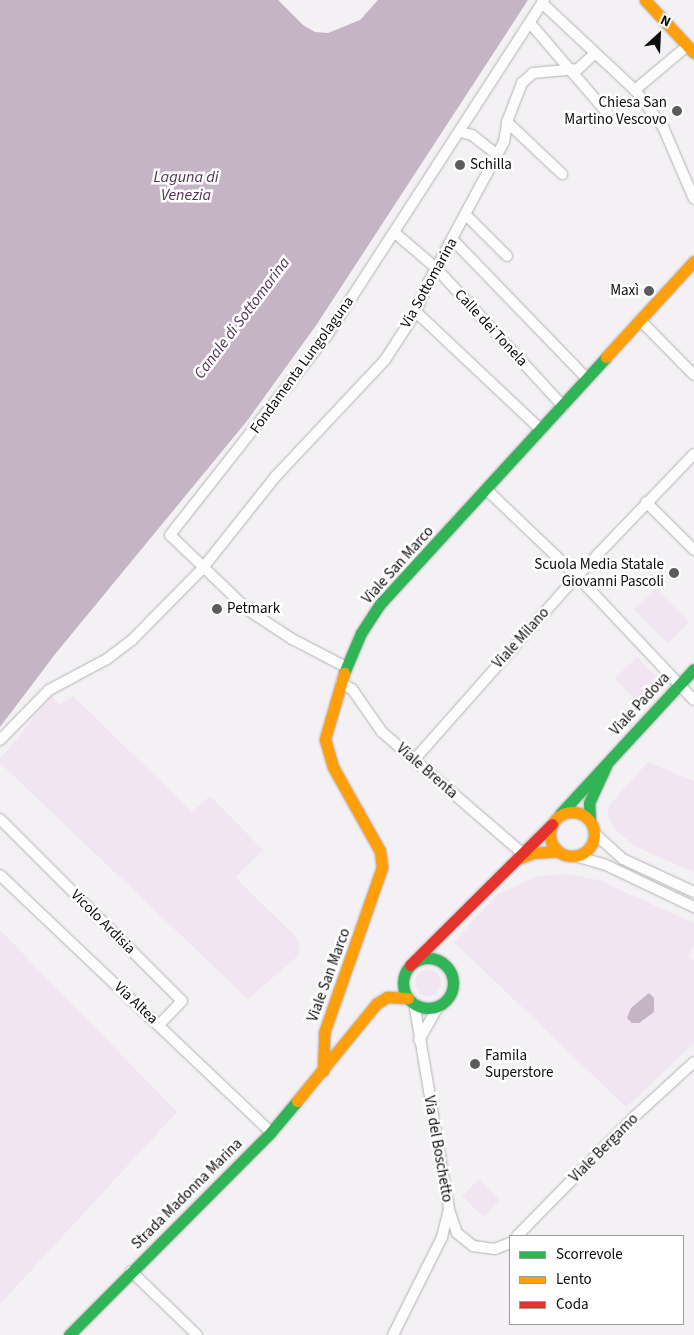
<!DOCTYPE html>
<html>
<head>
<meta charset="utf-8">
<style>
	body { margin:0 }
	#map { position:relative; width:694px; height:1335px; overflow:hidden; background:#f3f1f4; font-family:"Source Sans 3",sans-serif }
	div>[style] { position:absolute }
	.green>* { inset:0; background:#f0e5f0; transform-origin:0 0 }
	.round { border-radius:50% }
	.water>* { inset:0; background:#c5b3c6 }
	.roads { filter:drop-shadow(0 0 1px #b3b1b3) drop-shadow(0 0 1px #b3b1b3) }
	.street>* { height:10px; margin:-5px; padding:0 5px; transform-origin:5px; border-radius:5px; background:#fdfdfd }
	.fast>* { height:11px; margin:-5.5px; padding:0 5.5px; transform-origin:5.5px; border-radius:5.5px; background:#30b455 }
	.fast>.ring { margin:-5.5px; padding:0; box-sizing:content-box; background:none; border:11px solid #30b455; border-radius:50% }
	.slow>* { height:11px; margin:-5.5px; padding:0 5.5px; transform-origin:5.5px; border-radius:5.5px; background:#ff9f0a }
	.slow>.ring { margin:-5.5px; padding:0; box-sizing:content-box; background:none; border:11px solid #ff9f0a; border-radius:50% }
	.jam>* { height:11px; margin:-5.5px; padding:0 5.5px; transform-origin:5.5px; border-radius:5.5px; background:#e5322d }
	.dots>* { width:14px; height:14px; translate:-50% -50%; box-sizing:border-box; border:2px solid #fff; border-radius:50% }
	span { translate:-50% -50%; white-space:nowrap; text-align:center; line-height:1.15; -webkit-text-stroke:5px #fff; paint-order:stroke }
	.poi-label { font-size:15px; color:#0c0b0c }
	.right { translate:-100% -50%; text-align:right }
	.left { translate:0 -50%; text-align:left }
	.street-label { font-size:15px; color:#0c0b0c }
	.water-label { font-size:16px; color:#533055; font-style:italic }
	.legend { position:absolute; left:509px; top:1235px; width:175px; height:90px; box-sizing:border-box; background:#fff; border:1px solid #9e9d9e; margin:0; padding:6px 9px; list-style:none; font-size:15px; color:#0c0b0c }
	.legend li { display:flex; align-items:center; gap:10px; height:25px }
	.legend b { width:25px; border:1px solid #9e9d9e }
	.north { position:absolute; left:634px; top:10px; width:50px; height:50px; -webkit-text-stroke:4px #fff; paint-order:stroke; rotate:25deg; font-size:14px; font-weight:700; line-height:20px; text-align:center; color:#0c0b0c }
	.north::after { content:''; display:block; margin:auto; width:18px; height:22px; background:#0c0b0c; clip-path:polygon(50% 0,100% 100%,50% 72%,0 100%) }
</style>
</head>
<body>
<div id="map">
	<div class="green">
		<div style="left:655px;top:588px;width:48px;height:30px;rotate:45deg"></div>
		<div style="left:637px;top:657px;width:33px;height:31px;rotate:46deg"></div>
		<div style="clip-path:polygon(52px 695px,59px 705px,73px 696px,192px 812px,210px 796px,263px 850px,235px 877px,298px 939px,300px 954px,248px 999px,0 763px,0 759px)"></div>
		<div style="clip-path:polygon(648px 762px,694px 781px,694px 872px,636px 847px,614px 829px,609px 818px,608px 809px,612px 802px)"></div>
		<div style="clip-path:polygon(567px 874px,598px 880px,694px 923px,694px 943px,689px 957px,694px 961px,694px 1043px,626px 1107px,454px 942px,497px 895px,538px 876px)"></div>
		<div style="clip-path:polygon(0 930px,177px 1112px,1px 1303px,0 1303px)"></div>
		<div class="round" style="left:415px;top:970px;width:26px;height:26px"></div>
		<div style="left:479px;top:1179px;width:30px;height:24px;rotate:45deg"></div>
	</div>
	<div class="water">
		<div style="clip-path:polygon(0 0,278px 0,303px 25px,315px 32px,328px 33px,360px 20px,378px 0,528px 0,317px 324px,247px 421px,56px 653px,0 727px)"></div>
		<div style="clip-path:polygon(649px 993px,654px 998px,654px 1012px,639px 1023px,632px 1023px,627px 1018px,631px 1008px)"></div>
	</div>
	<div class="roads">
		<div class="street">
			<div style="left:542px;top:3px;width:127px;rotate:43.1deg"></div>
			<div style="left:530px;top:23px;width:120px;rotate:49.4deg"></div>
			<div style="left:686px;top:47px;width:67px;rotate:139.9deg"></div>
			<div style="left:635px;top:90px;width:46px;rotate:52.9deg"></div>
			<div style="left:663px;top:127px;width:78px;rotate:66.7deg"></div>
			<div style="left:507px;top:122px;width:76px;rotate:43.4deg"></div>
			<div style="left:460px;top:132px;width:12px;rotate:14deg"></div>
			<div style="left:472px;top:135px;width:33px;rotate:38deg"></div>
			<div style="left:466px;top:215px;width:58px;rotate:45deg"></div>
			<div style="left:395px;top:233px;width:54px;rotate:40.5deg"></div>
			<div style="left:436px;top:268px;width:188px;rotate:47.4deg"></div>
			<div style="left:453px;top:240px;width:193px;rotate:46deg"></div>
			<div style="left:416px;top:312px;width:172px;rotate:43.3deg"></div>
			<div style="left:640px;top:320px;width:77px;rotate:45.5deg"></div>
			<div style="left:487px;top:490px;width:124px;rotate:43.7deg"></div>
			<div style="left:577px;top:576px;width:170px;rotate:46.7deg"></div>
			<div style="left:646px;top:502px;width:68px;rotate:45deg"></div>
			<div style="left:346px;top:667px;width:61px;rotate:-152.6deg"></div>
			<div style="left:292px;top:639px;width:53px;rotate:-146.6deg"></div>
			<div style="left:248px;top:610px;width:108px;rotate:-136.1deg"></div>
			<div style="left:170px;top:535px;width:252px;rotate:-51.8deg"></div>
			<div style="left:326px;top:337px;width:401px;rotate:-57.1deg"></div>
			<div style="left:341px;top:683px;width:13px;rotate:29deg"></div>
			<div style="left:352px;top:689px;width:52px;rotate:55.1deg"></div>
			<div style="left:382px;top:732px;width:185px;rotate:40.8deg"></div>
			<div style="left:0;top:740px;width:70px;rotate:-45.6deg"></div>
			<div style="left:49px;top:690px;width:66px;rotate:-28.1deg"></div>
			<div style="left:107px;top:659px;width:31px;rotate:-37deg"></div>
			<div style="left:132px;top:640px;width:100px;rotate:-45.4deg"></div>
			<div style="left:202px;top:569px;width:119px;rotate:-51.5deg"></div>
			<div style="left:276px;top:476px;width:159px;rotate:-46.8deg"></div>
			<div style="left:385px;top:360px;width:57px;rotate:-57.1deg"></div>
			<div style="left:416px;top:312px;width:31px;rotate:-68deg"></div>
			<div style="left:428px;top:283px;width:160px;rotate:-61.7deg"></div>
			<div style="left:504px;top:142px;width:20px;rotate:-81deg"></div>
			<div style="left:507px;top:122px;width:42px;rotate:-69deg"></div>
			<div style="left:522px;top:83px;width:15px;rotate:-42deg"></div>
			<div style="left:533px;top:73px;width:45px;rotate:-5.1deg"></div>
			<div style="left:578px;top:69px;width:23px;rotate:-43deg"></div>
			<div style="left:414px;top:760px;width:246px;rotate:-48.5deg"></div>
			<div style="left:577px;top:576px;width:169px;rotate:-46.2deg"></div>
			<div style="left:0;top:819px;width:257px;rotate:45deg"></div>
			<div style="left:182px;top:1001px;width:33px;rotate:134deg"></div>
			<div style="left:594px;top:833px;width:39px;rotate:42deg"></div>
			<div style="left:623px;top:859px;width:78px;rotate:24.9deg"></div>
			<div style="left:575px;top:856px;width:32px;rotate:16deg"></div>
			<div style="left:606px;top:865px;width:98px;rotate:25.5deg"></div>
			<div style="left:0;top:875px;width:373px;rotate:43.5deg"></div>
			<div style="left:419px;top:1040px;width:39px;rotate:-60deg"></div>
			<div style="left:449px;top:1210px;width:24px;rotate:71deg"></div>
			<div style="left:457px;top:1233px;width:21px;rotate:39deg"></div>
			<div style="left:473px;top:1246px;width:22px;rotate:8deg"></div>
			<div style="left:495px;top:1249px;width:16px;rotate:-22deg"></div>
			<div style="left:517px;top:1236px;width:167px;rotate:-45.5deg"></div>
			<div style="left:634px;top:1117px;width:81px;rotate:-42.5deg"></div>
			<div style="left:131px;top:1271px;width:92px;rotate:44.1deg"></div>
			<div style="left:393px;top:1335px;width:110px;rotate:-63.4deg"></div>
			<div style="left:442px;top:1237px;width:29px;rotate:-76deg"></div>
			<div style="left:449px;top:1209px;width:209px;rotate:-99.6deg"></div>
		</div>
		<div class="fast">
			<div style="left:344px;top:673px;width:43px;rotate:-67deg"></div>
			<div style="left:361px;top:633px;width:35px;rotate:-57deg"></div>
			<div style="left:380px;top:604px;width:335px;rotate:-47.5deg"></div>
			<div style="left:560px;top:814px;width:197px;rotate:-47.3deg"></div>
			<div style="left:590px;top:820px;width:17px;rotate:-93deg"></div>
			<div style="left:589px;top:803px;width:41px;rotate:-65.3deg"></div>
			<div class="ring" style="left:403px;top:958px;width:39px;height:39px"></div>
			<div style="left:69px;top:1335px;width:286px;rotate:-45.1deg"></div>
			<div style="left:271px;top:1132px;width:40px;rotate:-50deg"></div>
		</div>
		<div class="slow">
			<div style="left:645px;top:0;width:72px;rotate:47.2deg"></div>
			<div style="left:606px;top:357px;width:130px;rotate:-47.5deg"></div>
			<div class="ring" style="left:550px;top:812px;width:33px;height:33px"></div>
			<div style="left:518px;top:859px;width:15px;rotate:-23deg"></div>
			<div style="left:532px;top:853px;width:26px;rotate:-4deg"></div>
			<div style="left:323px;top:1071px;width:38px;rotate:-88deg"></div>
			<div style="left:324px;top:1033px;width:176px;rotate:-70.7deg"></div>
			<div style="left:382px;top:867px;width:16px;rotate:-97deg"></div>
			<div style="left:380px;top:851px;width:96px;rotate:-119.2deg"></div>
			<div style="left:333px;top:767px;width:29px;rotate:-106deg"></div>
			<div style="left:325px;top:739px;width:69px;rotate:-73.9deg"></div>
			<div style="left:297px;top:1101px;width:125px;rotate:-50.8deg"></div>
			<div style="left:376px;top:1004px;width:13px;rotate:-32deg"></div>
			<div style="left:387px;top:997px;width:21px;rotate:3deg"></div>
		</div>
		<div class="jam">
			<div style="left:410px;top:965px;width:200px;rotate:-44.8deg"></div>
		</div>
	</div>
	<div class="dots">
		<div style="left:677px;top:111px;background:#5d5c5d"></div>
		<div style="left:460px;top:165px;background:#5d5c5d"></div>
		<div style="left:649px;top:291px;background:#5d5c5d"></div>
		<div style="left:674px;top:573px;background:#5d5c5d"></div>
		<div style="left:217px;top:609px;background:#5d5c5d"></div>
		<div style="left:475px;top:1064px;background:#5d5c5d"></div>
	</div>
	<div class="poi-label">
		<span class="right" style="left:667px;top:111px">Chiesa San<br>Martino Vescovo</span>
		<span class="left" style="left:470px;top:165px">Schilla</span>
		<span class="right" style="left:639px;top:291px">Maxì</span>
		<span class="right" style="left:664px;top:573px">Scuola Media Statale<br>Giovanni Pascoli</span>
		<span class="left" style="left:227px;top:609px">Petmark</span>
		<span class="left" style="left:485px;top:1064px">Famila<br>Superstore</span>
	</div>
	<div class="street-label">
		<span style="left:429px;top:283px;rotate:-61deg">Via Sottomarina</span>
		<span style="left:491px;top:328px;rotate:47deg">Calle dei Tonela</span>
		<span style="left:302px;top:365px;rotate:-54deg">Fondamenta Lungolaguna</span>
		<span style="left:398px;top:565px;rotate:-48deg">Viale San Marco</span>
		<span style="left:521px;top:638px;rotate:-48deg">Viale Milano</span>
		<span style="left:640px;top:704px;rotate:-47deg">Viale Padova</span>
		<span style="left:427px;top:771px;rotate:41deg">Viale Brenta</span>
		<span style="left:103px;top:922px;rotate:45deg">Vicolo Ardisia</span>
		<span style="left:329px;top:975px;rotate:-70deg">Viale San Marco</span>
		<span style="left:136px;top:1003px;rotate:43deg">Via Altea</span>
		<span style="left:604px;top:1148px;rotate:-45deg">Viale Bergamo</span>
		<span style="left:438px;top:1149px;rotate:80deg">Via del Boschetto</span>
		<span style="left:187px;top:1194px;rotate:-45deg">Strada Madonna Marina</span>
	</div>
	<div class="water-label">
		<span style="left:186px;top:186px">Laguna di<br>Venezia</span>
		<span style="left:242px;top:318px;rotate:-53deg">Canale di Sottomarina</span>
	</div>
	<ul class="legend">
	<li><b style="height:6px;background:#30b455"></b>Scorrevole</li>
	<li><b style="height:6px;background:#ff9f0a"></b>Lento</li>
	<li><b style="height:6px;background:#e5322d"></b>Coda</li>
	</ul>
	<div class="north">N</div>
</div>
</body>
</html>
